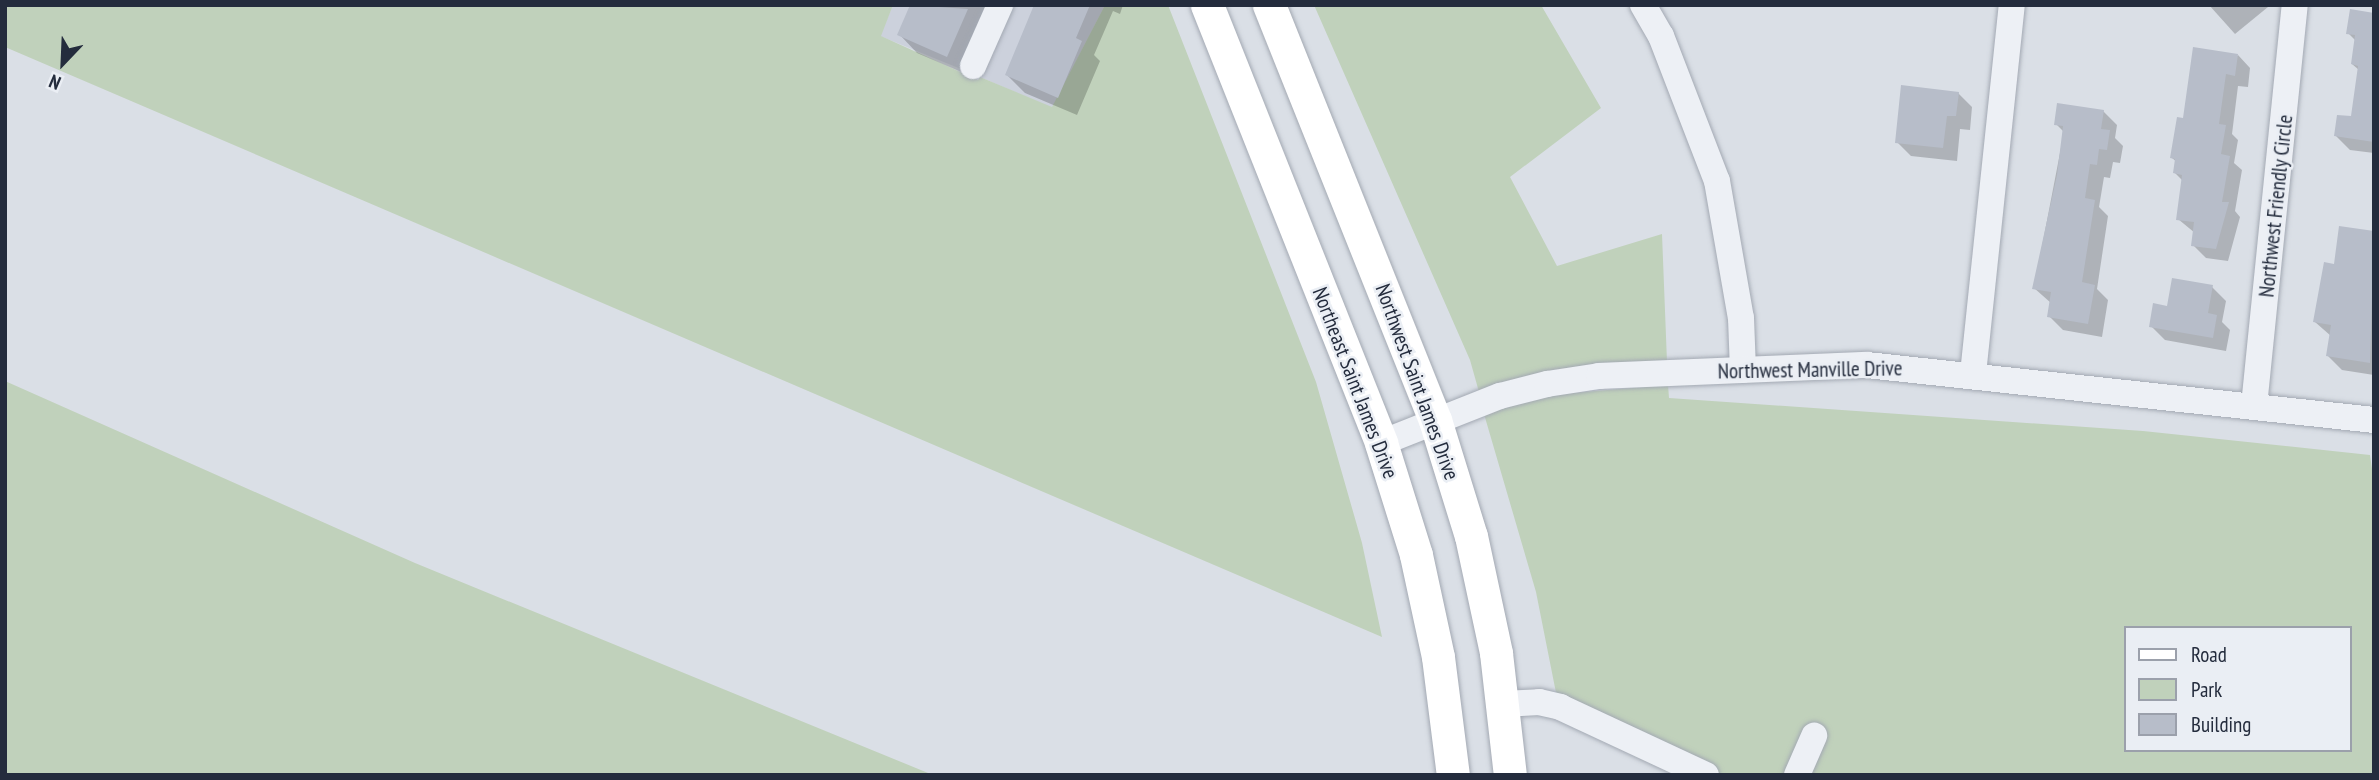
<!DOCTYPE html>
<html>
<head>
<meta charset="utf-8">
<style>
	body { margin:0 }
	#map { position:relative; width:2379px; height:780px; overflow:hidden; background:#dadfe6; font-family:"PT Sans Narrow",sans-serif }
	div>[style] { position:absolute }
	.built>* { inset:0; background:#ccd1dc }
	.green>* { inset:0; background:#c0d1bb }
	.shadow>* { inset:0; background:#0003 }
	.building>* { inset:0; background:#b7bdc9 }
	.roads { filter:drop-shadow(0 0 2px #a3a9b3) drop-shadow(0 0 2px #a3a9b3) }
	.minor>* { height:26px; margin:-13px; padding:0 13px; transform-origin:13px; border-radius:13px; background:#edf0f5 }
	.major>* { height:33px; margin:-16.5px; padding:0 16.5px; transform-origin:16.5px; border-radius:16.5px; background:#fff }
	span { translate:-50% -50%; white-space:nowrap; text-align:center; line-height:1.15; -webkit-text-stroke:5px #eaeef4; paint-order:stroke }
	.street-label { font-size:21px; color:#242c3d }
	.frame { position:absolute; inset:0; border:7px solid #242c3d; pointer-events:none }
	.legend { position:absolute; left:2124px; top:626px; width:228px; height:126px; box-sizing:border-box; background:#eaeef4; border:2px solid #9ba0ab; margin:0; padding:9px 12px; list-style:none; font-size:21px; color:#242c3d }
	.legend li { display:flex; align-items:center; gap:14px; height:35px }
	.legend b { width:35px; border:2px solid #9ba0ab }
	.north { position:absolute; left:28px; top:28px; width:70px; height:70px; -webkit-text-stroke:5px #eaeef4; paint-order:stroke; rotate:203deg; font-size:19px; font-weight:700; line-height:28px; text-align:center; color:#242c3d }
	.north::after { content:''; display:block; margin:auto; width:24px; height:32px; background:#242c3d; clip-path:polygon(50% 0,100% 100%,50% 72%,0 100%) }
</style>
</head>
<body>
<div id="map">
	<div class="built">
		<div style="clip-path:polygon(893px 5px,988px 5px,961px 69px,880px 36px)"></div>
		<div style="clip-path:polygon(1011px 5px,1105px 5px,1052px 108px,980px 77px)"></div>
	</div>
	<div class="green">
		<div style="clip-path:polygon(5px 5px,893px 5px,881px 36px,978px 80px,980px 77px,1052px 107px,1105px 5px,1168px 5px,1316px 382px,1362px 543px,1382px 637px,5px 47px)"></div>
		<div style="clip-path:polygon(1314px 5px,1541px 5px,1601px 108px,1510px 177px,1557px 266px,1662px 234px,1667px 362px,1479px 392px,1470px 360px)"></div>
		<div style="clip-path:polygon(5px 381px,415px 563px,933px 775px,5px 775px)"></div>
		<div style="clip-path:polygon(evenodd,1668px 385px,1669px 398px,2143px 431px,2370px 455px,2374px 483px,2374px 775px,1705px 775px,1560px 713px,1536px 592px,1484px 414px,1548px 395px,1668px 385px,2125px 628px,2349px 628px,2349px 750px,2125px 750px,2125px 628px)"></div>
	</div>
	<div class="shadow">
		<div style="clip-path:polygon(912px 5px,987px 5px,966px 74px,917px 53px,899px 34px)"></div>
		<div style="clip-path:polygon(1036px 5px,1123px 5px,1120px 14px,1113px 11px,1094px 55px,1100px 61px,1077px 115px,1025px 93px,1007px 75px)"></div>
		<div style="clip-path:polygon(2209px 5px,2267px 5px,2268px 7px,2235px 34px)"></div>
		<div style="clip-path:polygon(2374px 15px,2374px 153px,2350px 150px,2336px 136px,2352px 118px,2359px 70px,2352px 64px,2356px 41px,2348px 33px)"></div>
		<div style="clip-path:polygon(2238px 55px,2250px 68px,2248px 87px,2238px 86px,2232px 134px,2238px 140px,2234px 163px,2242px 170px,2235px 211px,2240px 217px,2228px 261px,2206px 258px,2193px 245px,2195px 233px,2178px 219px,2183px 181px,2175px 173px,2177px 162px,2172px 158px,2185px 120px)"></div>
		<div style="clip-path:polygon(1958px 93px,1972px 107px,1970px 130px,1960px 129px,1957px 161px,1911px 156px,1897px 142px)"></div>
		<div style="clip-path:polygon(2103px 111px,2117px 125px,2115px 138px,2123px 146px,2120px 163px,2113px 162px,2110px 178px,2104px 177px,2099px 207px,2108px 216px,2097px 289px,2108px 300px,2102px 337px,2063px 330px,2049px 316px,2051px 303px,2034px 288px,2064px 132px,2056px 124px)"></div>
		<div style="clip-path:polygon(2374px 233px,2374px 375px,2342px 370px,2328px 356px,2331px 336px,2315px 322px)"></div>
		<div style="clip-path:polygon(2212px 287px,2226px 301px,2222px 322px,2230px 330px,2226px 351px,2165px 340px,2151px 326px,2168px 308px)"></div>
	</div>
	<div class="building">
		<div style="clip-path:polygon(910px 5px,968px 9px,947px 57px,897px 35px)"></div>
		<div style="clip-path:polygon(1034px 5px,1090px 5px,1076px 38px,1082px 41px,1058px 98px,1005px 75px)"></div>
		<div style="clip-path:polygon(2350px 9px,2374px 13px,2374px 142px,2334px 136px,2337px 115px,2351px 116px,2358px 66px,2351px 64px,2355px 35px,2346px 34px)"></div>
		<div style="clip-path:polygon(2193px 47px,2238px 54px,2235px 76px,2226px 74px,2219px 124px,2226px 125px,2221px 154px,2230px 156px,2222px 202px,2229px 202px,2216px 249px,2191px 246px,2194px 222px,2176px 220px,2182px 175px,2173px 173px,2175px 159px,2170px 158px,2177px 117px,2183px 118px)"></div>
		<div style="clip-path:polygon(1901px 85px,1959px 92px,1956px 116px,1947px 116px,1943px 148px,1895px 143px)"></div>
		<div style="clip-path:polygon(2057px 103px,2104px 110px,2101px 129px,2110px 130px,2107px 150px,2099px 149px,2097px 165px,2090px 164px,2085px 198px,2095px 200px,2082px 282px,2095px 285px,2088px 324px,2047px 317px,2051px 292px,2032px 289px,2057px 175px,2063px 126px,2054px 125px)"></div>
		<div style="clip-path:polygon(2339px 226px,2374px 231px,2370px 363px,2326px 356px,2331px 325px,2313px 322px,2324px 262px,2334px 264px)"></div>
		<div style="clip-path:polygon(2172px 278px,2213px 285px,2208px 313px,2217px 315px,2213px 338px,2149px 327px,2153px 303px,2167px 306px)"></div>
	</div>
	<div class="roads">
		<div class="minor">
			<div style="left:1643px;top:5px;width:36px;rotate:60deg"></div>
			<div style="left:1661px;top:36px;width:155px;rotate:68.9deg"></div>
			<div style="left:1717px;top:181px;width:139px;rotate:80.1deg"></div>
			<div style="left:1741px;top:318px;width:52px;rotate:87.8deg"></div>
			<div style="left:973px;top:66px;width:67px;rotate:-66.1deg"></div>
			<div style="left:1973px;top:374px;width:371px;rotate:-84deg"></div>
			<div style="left:2254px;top:406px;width:403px;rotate:-84.2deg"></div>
			<div style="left:1381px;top:443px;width:128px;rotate:-21.6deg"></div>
			<div style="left:1500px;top:396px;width:49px;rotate:-14.3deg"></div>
			<div style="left:1547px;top:384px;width:53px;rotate:-8.7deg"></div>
			<div style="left:1599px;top:376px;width:268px;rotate:-2.4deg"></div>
			<div style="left:1867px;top:365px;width:510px;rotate:6.19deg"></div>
			<div style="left:1503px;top:704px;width:36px;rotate:-3deg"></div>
			<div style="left:1539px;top:702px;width:22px;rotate:13deg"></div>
			<div style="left:1560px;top:707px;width:161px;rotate:25deg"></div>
			<div style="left:1797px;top:775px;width:43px;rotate:-66.4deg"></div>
		</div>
		<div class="major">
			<div style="left:1207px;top:5px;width:471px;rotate:68.3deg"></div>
			<div style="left:1381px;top:443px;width:117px;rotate:72.6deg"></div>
			<div style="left:1416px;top:555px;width:104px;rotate:77.8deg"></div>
			<div style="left:1438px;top:657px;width:119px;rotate:82.8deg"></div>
			<div style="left:1269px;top:5px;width:447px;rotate:68.2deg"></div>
			<div style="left:1435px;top:420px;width:121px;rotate:72.8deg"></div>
			<div style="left:1471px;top:536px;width:120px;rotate:77.9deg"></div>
			<div style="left:1496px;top:653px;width:123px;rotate:83.5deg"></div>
		</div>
	</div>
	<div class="street-label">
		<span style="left:2276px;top:206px;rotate:-84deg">Northwest Friendly Circle</span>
		<span style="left:1810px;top:370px;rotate:-1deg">Northwest Manville Drive</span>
		<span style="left:1417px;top:382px;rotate:70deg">Northwest Saint James Drive</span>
		<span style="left:1355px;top:383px;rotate:69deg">Northeast Saint James Drive</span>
	</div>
	<div class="frame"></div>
	<ul class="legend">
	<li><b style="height:9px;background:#fff"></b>Road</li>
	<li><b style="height:19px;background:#c0d1bb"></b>Park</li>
	<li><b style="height:19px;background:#b7bdc9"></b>Building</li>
	</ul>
	<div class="north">N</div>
</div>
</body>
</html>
